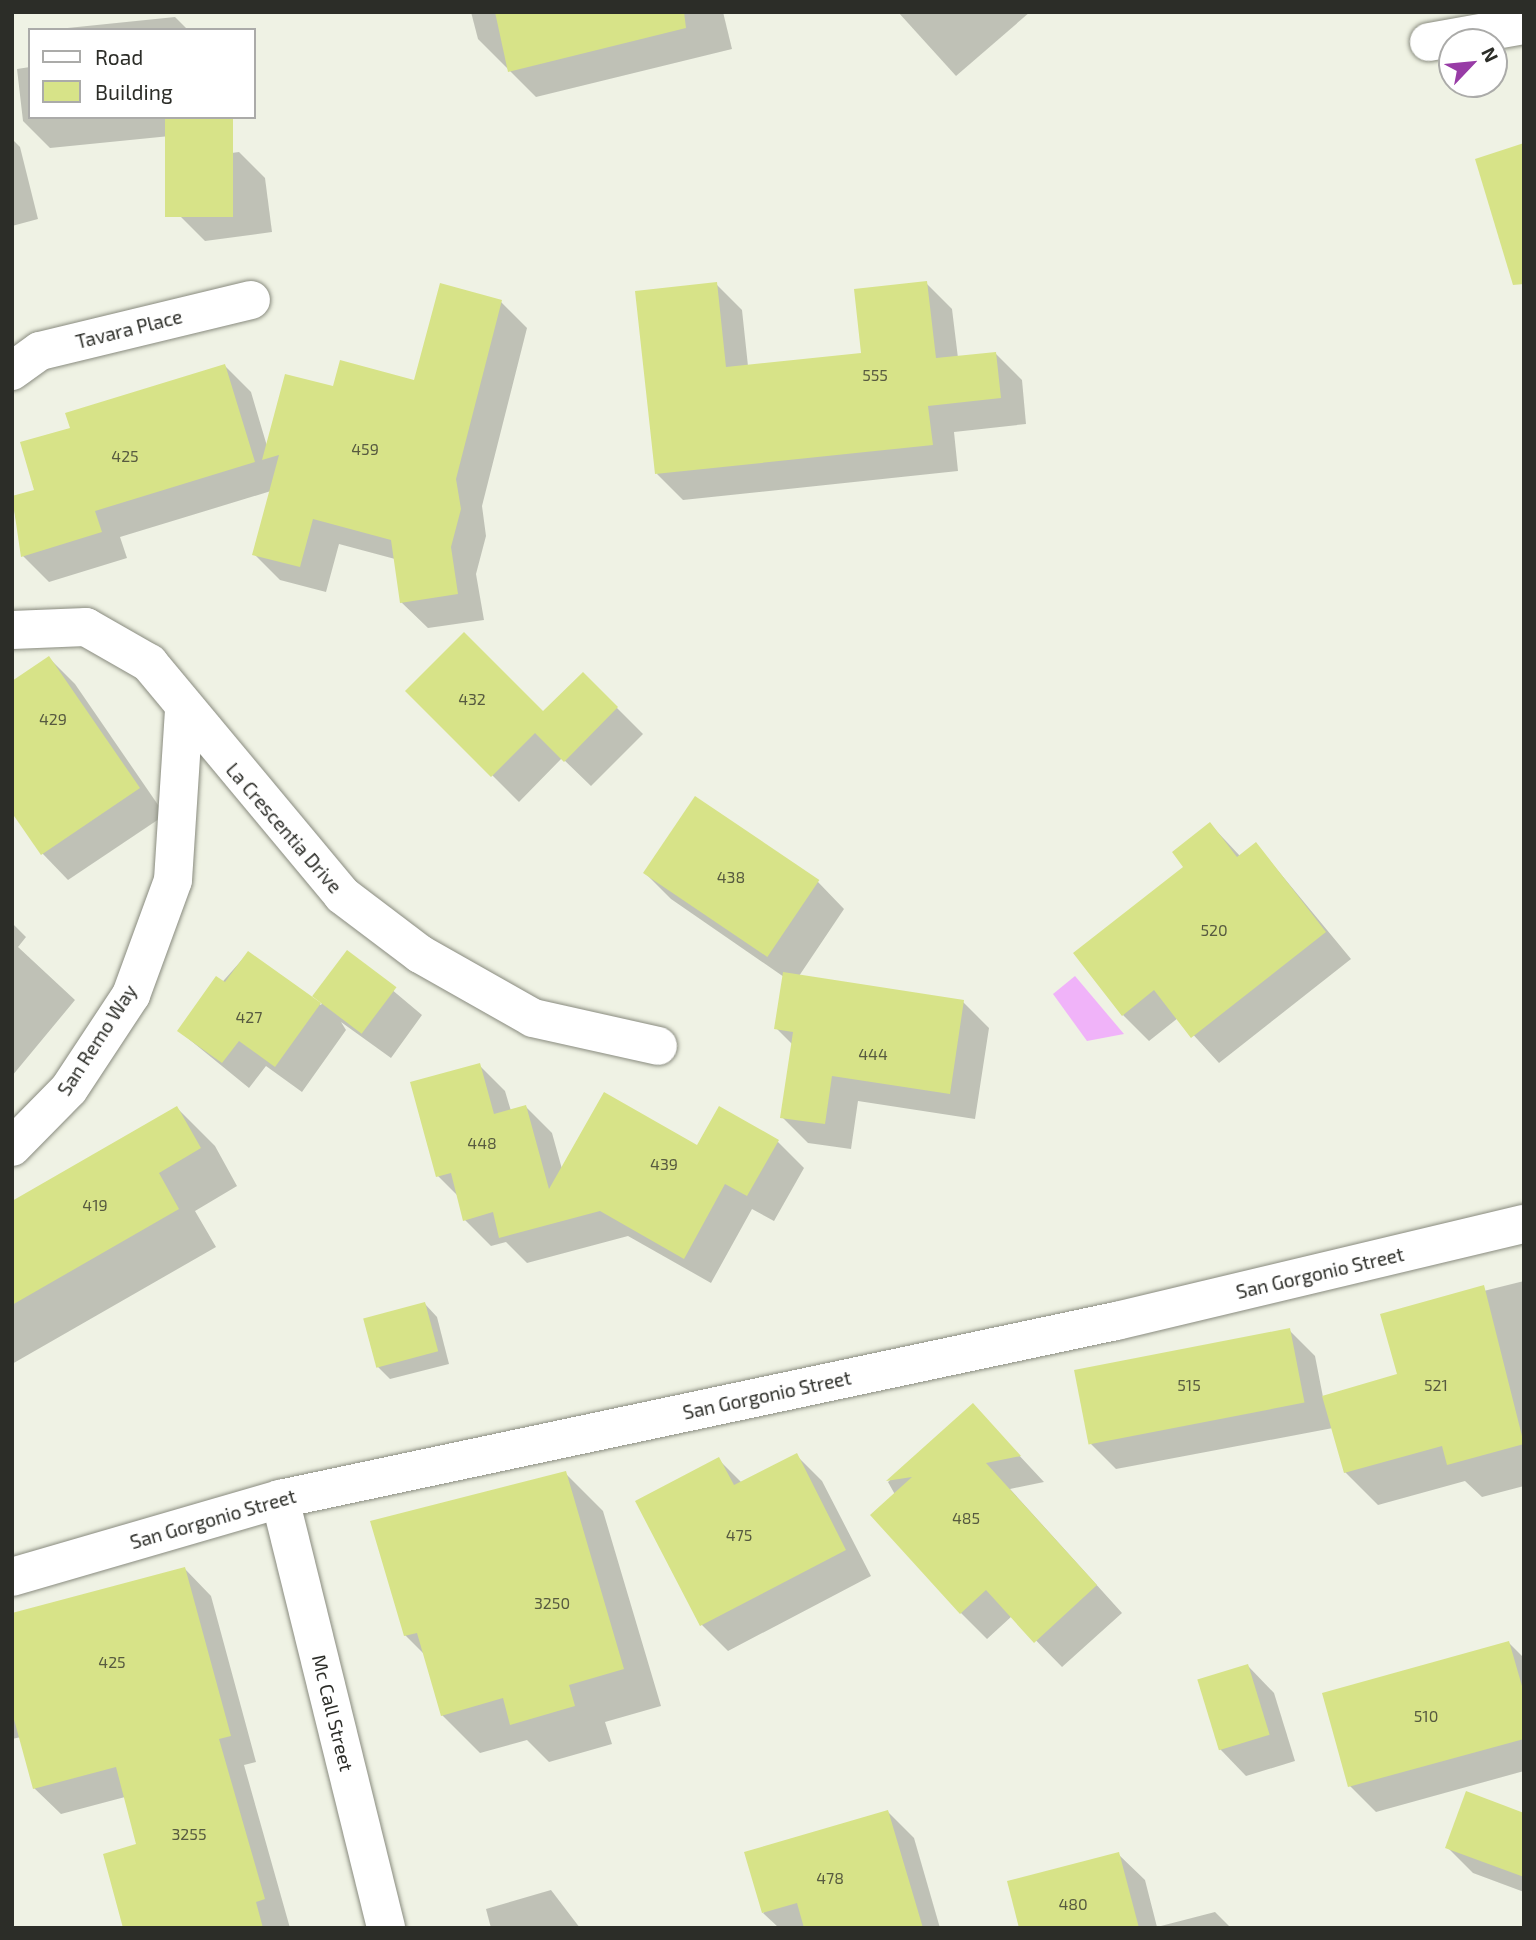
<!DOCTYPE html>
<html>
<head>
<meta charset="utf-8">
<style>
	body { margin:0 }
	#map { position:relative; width:1536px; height:1940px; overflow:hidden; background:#eff2e4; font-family:"Exo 2",sans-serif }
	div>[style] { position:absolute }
	.water>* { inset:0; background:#f0b3f9 }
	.shadow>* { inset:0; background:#0003 }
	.building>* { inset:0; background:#d7e388; transform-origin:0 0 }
	.roads { filter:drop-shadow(0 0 2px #898b7f) drop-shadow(0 0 2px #898b7f) }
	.minor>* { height:38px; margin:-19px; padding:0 19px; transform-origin:19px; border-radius:19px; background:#fff }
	span { translate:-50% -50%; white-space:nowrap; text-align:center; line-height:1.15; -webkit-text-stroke:5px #fff; paint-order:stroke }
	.number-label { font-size:16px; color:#575a40 }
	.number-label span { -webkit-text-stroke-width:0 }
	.street-label { font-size:19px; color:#2c2d28 }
	.frame { position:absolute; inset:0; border:14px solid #2c2d28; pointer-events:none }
	.legend { position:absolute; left:28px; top:28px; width:228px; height:91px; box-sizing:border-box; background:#fff; border:2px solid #ababa9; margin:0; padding:9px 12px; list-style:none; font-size:21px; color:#2c2d28 }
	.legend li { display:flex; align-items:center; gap:14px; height:35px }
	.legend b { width:35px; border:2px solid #ababa9 }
	.north { position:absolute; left:1438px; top:28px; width:70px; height:70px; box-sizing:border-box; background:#fff; border:2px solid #ababa9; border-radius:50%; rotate:64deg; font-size:19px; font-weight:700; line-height:28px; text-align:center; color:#2c2d28 }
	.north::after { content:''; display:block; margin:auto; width:24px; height:32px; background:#983ca6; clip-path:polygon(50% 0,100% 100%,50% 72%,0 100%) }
</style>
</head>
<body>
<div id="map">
	<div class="water">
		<div style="clip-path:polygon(1075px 976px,1124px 1034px,1087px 1041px,1053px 994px)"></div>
	</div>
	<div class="shadow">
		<div style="clip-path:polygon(471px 12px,723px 12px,732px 49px,536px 97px,478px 39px)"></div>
		<div style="clip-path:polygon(898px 12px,1030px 12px,956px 76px)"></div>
		<div style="clip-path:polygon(175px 17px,188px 30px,48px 30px)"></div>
		<div style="clip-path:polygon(30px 67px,30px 117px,209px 117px,210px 132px,50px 148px,23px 121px,17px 69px)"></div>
		<div style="clip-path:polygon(12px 139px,20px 147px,38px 219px,12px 226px)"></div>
		<div style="clip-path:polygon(239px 152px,265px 178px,272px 232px,205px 241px,179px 215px,172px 161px)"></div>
		<div style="clip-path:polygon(926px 283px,952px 309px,958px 358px,996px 354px,1022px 380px,1026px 424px,954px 432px,958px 471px,683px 500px,657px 474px,716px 284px,742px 310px,748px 366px,863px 355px)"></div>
		<div style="clip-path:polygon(501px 302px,527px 328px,482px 506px,486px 536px,476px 574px,484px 620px,428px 628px,401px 602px,395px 559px,339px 544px,326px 592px,280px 580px,254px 554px,271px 491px,120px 537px,127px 558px,49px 582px,23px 556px,12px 498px,36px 491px,72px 429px,225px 366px,251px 392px,267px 446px,335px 389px,415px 382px)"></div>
		<div style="clip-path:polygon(49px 658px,75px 684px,165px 815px,68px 880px,42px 853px)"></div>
		<div style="clip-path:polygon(583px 674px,643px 734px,591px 786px,562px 758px,519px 802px,408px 691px,543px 714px)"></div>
		<div style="clip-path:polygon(695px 798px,818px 882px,844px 909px,799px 976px,963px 1002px,989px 1028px,975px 1119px,858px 1101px,851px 1149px,808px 1143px,782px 1117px,793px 1045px,776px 1028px,784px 977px,671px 899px,645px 873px)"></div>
		<div style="clip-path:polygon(1210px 824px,1240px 856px,1256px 844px,1351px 959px,1219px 1063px,1178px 1018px,1149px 1041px,1123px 1015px)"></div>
		<div style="clip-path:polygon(12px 923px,26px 937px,18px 947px,75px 1000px,12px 1076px)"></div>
		<div style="clip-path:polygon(347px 952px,422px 1015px,391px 1058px,341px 1022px,346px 1030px,302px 1092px,266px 1066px,249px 1088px,179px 1031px,248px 953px,321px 1005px)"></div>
		<div style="clip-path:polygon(479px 1065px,505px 1091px,511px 1111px,526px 1107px,552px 1133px,562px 1169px,778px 1142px,804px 1168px,774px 1221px,752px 1209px,711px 1283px,628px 1236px,527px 1263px,506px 1242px,491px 1246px,465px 1220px,459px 1197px,438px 1176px)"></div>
		<div style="clip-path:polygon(177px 1108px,215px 1146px,237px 1186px,195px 1211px,216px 1247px,12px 1364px,12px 1203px)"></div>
		<div style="clip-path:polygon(1524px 1281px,1524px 1486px,1482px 1497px,1465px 1481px,1378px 1505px,1345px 1472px,1333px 1428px,1116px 1469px,1090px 1443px,1289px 1330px,1315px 1356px,1323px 1397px,1399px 1376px,1383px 1316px)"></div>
		<div style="clip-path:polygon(425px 1304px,437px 1317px,449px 1364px,390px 1379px,377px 1366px)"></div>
		<div style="clip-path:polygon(972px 1405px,1044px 1482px,1010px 1489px,1122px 1613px,1062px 1667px,1012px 1616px,987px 1639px,961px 1613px,888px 1482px)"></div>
		<div style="clip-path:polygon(796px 1455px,822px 1481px,871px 1576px,728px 1651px,702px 1625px,719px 1460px,742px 1483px)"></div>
		<div style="clip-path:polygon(565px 1473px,603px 1511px,661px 1706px,605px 1722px,612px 1744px,549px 1762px,527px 1740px,480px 1753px,442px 1715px,425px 1655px,405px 1635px)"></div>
		<div style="clip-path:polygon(185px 1569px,211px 1596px,256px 1762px,244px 1765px,290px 1928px,125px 1928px,138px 1845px,125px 1797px,61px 1814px,34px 1788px,21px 1737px,12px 1739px,12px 1615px)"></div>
		<div style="clip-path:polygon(1509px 1643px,1524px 1658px,1524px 1771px,1376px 1812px,1350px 1786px)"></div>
		<div style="clip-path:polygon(1248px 1666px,1274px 1693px,1295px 1761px,1246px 1776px,1220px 1749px)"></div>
		<div style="clip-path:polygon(888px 1812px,914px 1838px,940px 1928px,779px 1928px,763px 1913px)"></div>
		<div style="clip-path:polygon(1524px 1815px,1524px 1892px,1473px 1873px,1447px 1847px)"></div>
		<div style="clip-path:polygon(1118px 1854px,1145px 1880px,1157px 1927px,1215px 1912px,1231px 1928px,1021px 1928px)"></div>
		<div style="clip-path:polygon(551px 1890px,580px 1928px,491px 1928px,486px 1909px)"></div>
	</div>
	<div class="building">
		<div style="clip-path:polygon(495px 12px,684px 12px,686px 28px,508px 72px)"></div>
		<div style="left:165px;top:117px;width:68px;height:100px"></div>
		<div style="clip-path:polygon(1524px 143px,1524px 284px,1513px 285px,1475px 159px)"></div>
		<div style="clip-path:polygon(927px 281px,936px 358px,996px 352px,1001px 398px,928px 406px,933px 445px,655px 474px,635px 291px,717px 282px,726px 367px,861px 353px,854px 289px)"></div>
		<div style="clip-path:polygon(440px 283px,502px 300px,456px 479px,461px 509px,451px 547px,458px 594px,400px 603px,391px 540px,313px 519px,300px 567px,252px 555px,279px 455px,262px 460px,285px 374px,333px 386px,340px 360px,414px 380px)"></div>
		<div style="clip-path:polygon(225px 364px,255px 462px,95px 511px,102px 532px,21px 557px,12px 496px,34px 490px,20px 442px,70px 428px,65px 413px)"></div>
		<div style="clip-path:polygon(464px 632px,543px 711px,583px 672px,618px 707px,564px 762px,535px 733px,491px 777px,405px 691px)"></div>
		<div style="clip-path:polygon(49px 656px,140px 788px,41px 855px,12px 813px,12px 681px)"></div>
		<div style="left:695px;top:796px;width:150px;height:93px;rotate:34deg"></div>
		<div style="clip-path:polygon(1210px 822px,1237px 857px,1256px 842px,1326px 932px,1191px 1038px,1154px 990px,1122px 1016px,1073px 953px,1183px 867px,1172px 852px)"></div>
		<div style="left:347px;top:950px;width:62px;height:58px;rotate:37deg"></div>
		<div style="clip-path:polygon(248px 951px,321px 1003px,275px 1067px,239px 1041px,222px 1063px,177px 1031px,216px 976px,225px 982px)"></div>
		<div style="clip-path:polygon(783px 972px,964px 1000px,950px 1094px,832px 1076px,825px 1124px,780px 1118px,793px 1032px,774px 1029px)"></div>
		<div style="clip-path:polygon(480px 1063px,494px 1114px,526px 1105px,549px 1189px,604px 1092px,697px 1145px,719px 1106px,779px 1140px,747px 1196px,725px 1184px,684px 1259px,600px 1211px,499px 1238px,493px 1212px,463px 1221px,451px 1173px,436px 1177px,410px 1082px)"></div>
		<div style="clip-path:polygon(177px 1106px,201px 1148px,159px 1173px,179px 1209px,12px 1305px,12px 1201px)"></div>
		<div style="clip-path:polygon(1484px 1285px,1524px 1444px,1447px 1465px,1442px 1446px,1344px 1473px,1322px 1396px,1397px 1374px,1380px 1314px)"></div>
		<div style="left:425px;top:1302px;width:51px;height:64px;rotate:75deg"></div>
		<div style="left:1290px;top:1328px;width:76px;height:220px;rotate:79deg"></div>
		<div style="clip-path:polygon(973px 1403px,1021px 1456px,986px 1463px,1097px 1585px,1034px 1643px,986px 1590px,960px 1614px,870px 1515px,912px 1477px,886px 1481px)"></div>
		<div style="clip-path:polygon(797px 1453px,846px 1550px,700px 1626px,635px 1501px,719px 1457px,734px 1485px)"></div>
		<div style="clip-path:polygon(566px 1471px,624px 1669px,569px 1685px,575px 1706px,510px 1725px,503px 1698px,441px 1716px,417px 1633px,404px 1636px,370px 1521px)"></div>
		<div style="clip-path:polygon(185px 1567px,231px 1736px,219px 1739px,265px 1899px,256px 1902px,263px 1928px,123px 1928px,103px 1854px,136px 1844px,116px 1767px,33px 1789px,12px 1712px,12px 1613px)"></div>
		<div style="clip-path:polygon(1509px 1641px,1524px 1693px,1524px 1739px,1348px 1787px,1322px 1693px)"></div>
		<div style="left:1248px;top:1664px;width:74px;height:53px;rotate:73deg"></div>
		<div style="clip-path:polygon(1466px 1791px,1524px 1813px,1524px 1877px,1445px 1848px)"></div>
		<div style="clip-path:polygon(888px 1810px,923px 1928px,804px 1928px,797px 1903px,762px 1913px,744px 1852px)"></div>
		<div style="clip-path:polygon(1119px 1852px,1139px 1928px,1019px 1928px,1007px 1881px)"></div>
	</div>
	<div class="roads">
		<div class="minor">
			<div style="left:1429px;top:42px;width:97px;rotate:-10.1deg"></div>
			<div style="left:12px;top:371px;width:34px;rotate:-36deg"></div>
			<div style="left:40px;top:351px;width:217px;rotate:-13.6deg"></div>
			<div style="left:12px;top:630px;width:74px;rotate:-2.3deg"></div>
			<div style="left:86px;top:627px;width:73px;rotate:29.7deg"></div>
			<div style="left:149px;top:663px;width:302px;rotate:50.2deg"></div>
			<div style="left:342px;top:895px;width:98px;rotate:37.1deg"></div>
			<div style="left:420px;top:954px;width:130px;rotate:29.5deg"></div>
			<div style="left:533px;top:1018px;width:128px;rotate:12.6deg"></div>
			<div style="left:12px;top:1147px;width:81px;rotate:-45.5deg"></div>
			<div style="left:69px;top:1089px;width:113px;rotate:-56.6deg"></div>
			<div style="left:131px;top:995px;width:122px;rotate:-69.9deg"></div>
			<div style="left:173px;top:880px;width:169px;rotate:-86.3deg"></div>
			<div style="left:280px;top:1499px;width:442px;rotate:76.1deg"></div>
			<div style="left:12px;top:1577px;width:279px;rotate:-16.2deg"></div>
			<div style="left:280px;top:1499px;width:855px;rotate:-12.02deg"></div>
			<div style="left:1116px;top:1321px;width:419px;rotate:-13.4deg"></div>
		</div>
	</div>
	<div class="number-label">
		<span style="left:875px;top:375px">555</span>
		<span style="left:365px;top:449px">459</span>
		<span style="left:125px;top:456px">425</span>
		<span style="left:472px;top:699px">432</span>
		<span style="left:53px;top:719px">429</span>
		<span style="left:731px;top:877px">438</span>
		<span style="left:1214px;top:930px">520</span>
		<span style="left:249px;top:1017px">427</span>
		<span style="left:873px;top:1054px">444</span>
		<span style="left:482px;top:1143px">448</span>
		<span style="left:664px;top:1164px">439</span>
		<span style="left:95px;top:1205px">419</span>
		<span style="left:1189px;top:1385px">515</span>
		<span style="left:1436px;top:1385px">521</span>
		<span style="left:966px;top:1518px">485</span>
		<span style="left:739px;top:1535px">475</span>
		<span style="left:552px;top:1603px">3250</span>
		<span style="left:112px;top:1662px">425</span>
		<span style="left:1426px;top:1716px">510</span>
		<span style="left:189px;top:1834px">3255</span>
		<span style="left:830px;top:1878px">478</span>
		<span style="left:1073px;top:1904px">480</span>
	</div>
	<div class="street-label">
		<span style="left:129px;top:329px;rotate:-14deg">Tavara Place</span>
		<span style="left:284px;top:828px;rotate:49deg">La Crescentia Drive</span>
		<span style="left:97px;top:1040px;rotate:-57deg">San Remo Way</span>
		<span style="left:1320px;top:1273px;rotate:-13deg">San Gorgonio Street</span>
		<span style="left:767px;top:1395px;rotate:-12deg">San Gorgonio Street</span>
		<span style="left:213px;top:1519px;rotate:-16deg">San Gorgonio Street</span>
		<span style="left:333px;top:1713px;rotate:76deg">Mc Call Street</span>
	</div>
	<div class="frame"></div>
	<ul class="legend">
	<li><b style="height:9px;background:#fff"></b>Road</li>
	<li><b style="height:19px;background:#d7e388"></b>Building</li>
	</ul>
	<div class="north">N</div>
</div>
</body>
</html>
